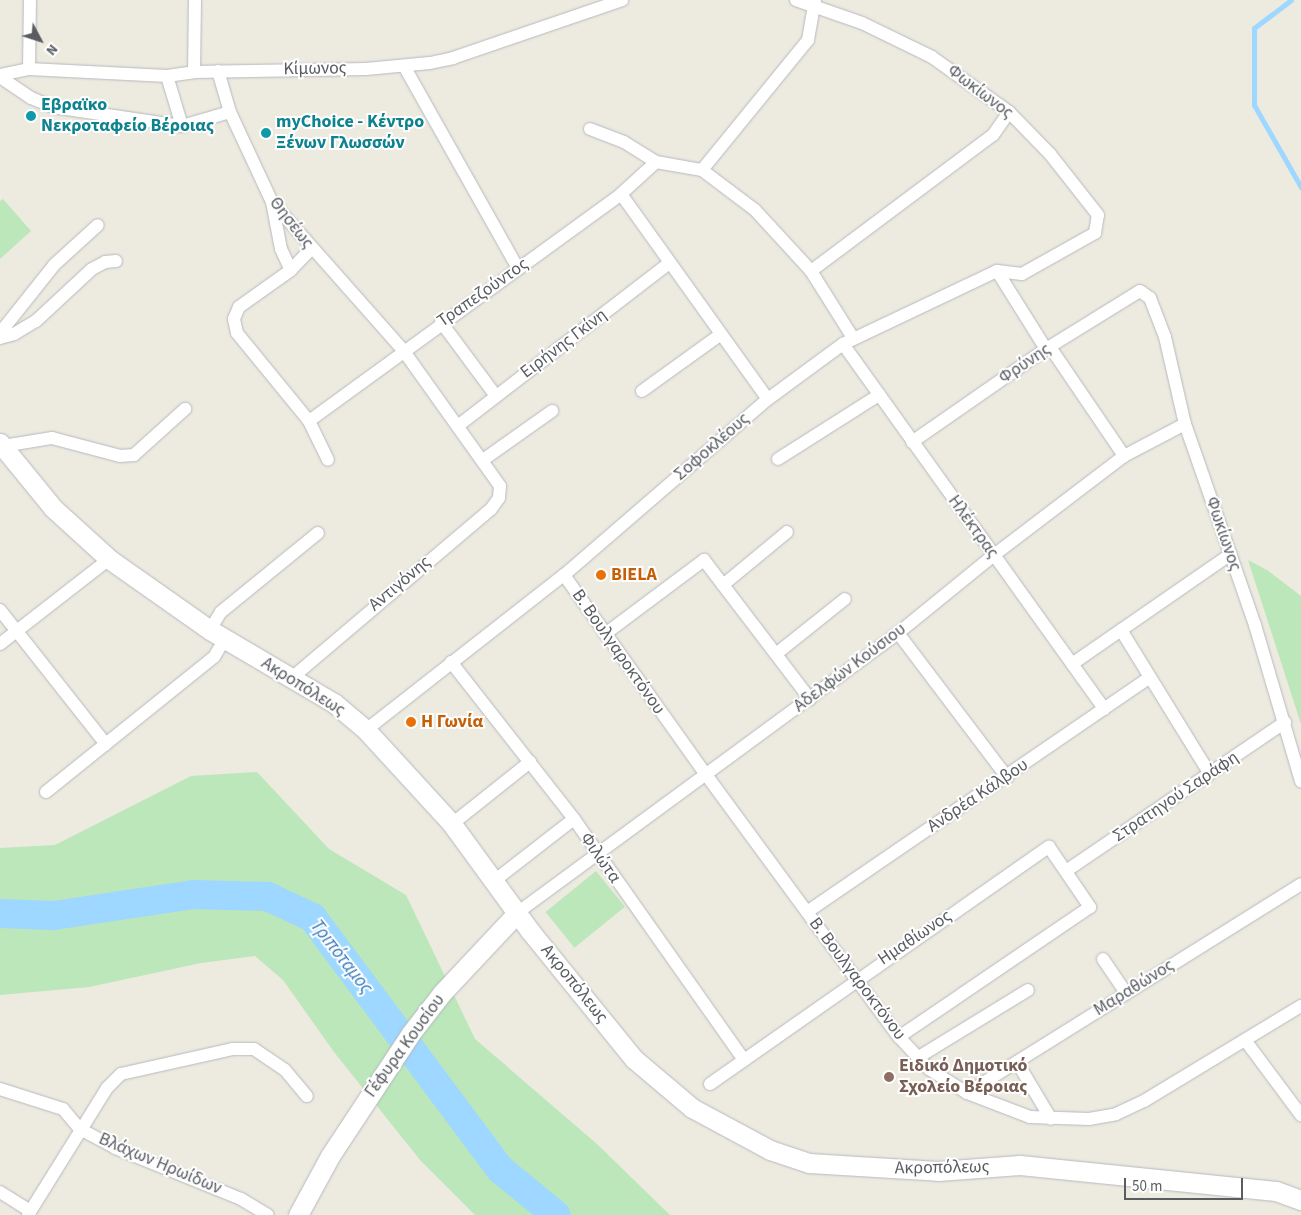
<!DOCTYPE html>
<html>
<head>
<meta charset="utf-8">
<style>
	body { margin:0 }
	#map { position:relative; width:1301px; height:1215px; overflow:hidden; background:#edeae0; font-family:"Source Sans 3",sans-serif }
	div>[style] { position:absolute }
	.green>* { inset:0; background:#bbe7ba; transform-origin:0 0 }
	.stream>* { height:5px; margin:-2.5px; padding:0 2.5px; transform-origin:2.5px; border-radius:2.5px; background:#9ed7ff }
	.river>* { height:29px; margin:-14.5px; padding:0 14.5px; transform-origin:14.5px; border-radius:14.5px; background:#9ed7ff }
	.roads { filter:drop-shadow(0 0 1px #b6b9be) drop-shadow(0 0 1px #b6b9be) }
	.street>* { height:12px; margin:-6px; padding:0 6px; transform-origin:6px; border-radius:6px; background:#fff }
	.secondary>* { height:19px; margin:-9.5px; padding:0 9.5px; transform-origin:9.5px; border-radius:9.5px; background:#fff }
	.dots>* { width:14px; height:14px; translate:-50% -50%; box-sizing:border-box; border:2px solid #fff; border-radius:50% }
	span { translate:-50% -50%; white-space:nowrap; text-align:center; line-height:1.15; -webkit-text-stroke:4px #fff; paint-order:stroke }
	.street-label { font-size:18px; color:#595d62 }
	.culture-label { font-size:18px; color:#0d838f; font-weight:700 }
	.left { translate:0 -50%; text-align:left }
	.food-label { font-size:18px; color:#c56008; font-weight:700 }
	.education-label { font-size:18px; color:#785e54; font-weight:700 }
	.water-label { font-size:19px; color:#3478b8; font-style:italic }
	.north { position:absolute; left:15px; top:15px; width:50px; height:50px; -webkit-text-stroke:4px #fff; paint-order:stroke; rotate:130deg; font-size:14px; font-weight:700; line-height:20px; text-align:center; color:#595d62 }
	.north::after { content:''; display:block; margin:auto; width:18px; height:22px; background:#595d62; clip-path:polygon(50% 0,100% 100%,50% 72%,0 100%) }
	.scale { position:absolute; left:1124px; top:1178px; width:119px; height:22px; box-sizing:border-box; border:2px solid #595d62; border-top:0; padding-left:6px; font-size:15px; line-height:18px; white-space:nowrap; color:#595d62; -webkit-text-stroke:4px #fff; paint-order:stroke }
</style>
</head>
<body>
<div id="map">
	<div class="green">
		<div style="clip-path:polygon(3px 199px,31px 231px,0 259px,0 201px)"></div>
		<div style="clip-path:polygon(1248px 560px,1267px 570px,1301px 596px,1301px 724px)"></div>
		<div style="clip-path:polygon(257px 772px,329px 849px,406px 895px,475px 1039px,597px 1144px,670px 1215px,475px 1215px,420px 1160px,334px 1052px,283px 980px,255px 956px,201px 963px,89px 987px,0 995px,0 848px,55px 845px,191px 776px)"></div>
		<div style="left:596px;top:871px;width:46px;height:65px;rotate:51deg"></div>
	</div>
	<div class="stream">
		<div style="left:1291px;top:0;width:46px;rotate:142.9deg"></div>
		<div style="left:1254px;top:28px;width:77px;rotate:90deg"></div>
		<div style="left:1254px;top:105px;width:95px;rotate:60.2deg"></div>
	</div>
	<div class="river">
		<div style="left:0;top:913px;width:53px;rotate:2.2deg"></div>
		<div style="left:53px;top:915px;width:142px;rotate:-8.5deg"></div>
		<div style="left:193px;top:894px;width:74px;rotate:1.5deg"></div>
		<div style="left:267px;top:896px;width:50px;rotate:25deg"></div>
		<div style="left:312px;top:917px;width:314px;rotate:53.3deg"></div>
		<div style="left:500px;top:1169px;width:72px;rotate:39.4deg"></div>
	</div>
	<div class="roads">
		<div class="street">
			<div style="left:404px;top:66px;width:232px;rotate:60.6deg"></div>
			<div style="left:29px;top:69px;width:69px;rotate:-89.2deg"></div>
			<div style="left:218px;top:71px;width:43px;rotate:73.7deg"></div>
			<div style="left:230px;top:112px;width:99px;rotate:65deg"></div>
			<div style="left:272px;top:202px;width:198px;rotate:48.5deg"></div>
			<div style="left:403px;top:350px;width:167px;rotate:54.5deg"></div>
			<div style="left:500px;top:486px;width:12px;rotate:95deg"></div>
			<div style="left:499px;top:498px;width:14px;rotate:126deg"></div>
			<div style="left:491px;top:509px;width:261px;rotate:139.7deg"></div>
			<div style="left:194px;top:72px;width:72px;rotate:-89.2deg"></div>
			<div style="left:0;top:75px;width:30px;rotate:-12deg"></div>
			<div style="left:29px;top:69px;width:138px;rotate:2.9deg"></div>
			<div style="left:167px;top:76px;width:27px;rotate:-8deg"></div>
			<div style="left:194px;top:72px;width:172px;rotate:-1deg"></div>
			<div style="left:366px;top:69px;width:64px;rotate:-5.4deg"></div>
			<div style="left:430px;top:63px;width:24px;rotate:-12deg"></div>
			<div style="left:453px;top:58px;width:179px;rotate:-18.9deg"></div>
			<div style="left:167px;top:76px;width:52px;rotate:73.3deg"></div>
			<div style="left:0;top:77px;width:37px;rotate:34deg"></div>
			<div style="left:31px;top:98px;width:24px;rotate:22deg"></div>
			<div style="left:53px;top:107px;width:130px;rotate:8.4deg"></div>
			<div style="left:182px;top:126px;width:50px;rotate:-16.3deg"></div>
			<div style="left:590px;top:129px;width:36px;rotate:21deg"></div>
			<div style="left:624px;top:142px;width:38px;rotate:32deg"></div>
			<div style="left:656px;top:162px;width:47px;rotate:9.9deg"></div>
			<div style="left:702px;top:170px;width:66px;rotate:37deg"></div>
			<div style="left:755px;top:210px;width:83px;rotate:47.4deg"></div>
			<div style="left:811px;top:271px;width:79px;rotate:57.9deg"></div>
			<div style="left:702px;top:170px;width:168px;rotate:-50.8deg"></div>
			<div style="left:808px;top:40px;width:41px;rotate:-80.1deg"></div>
			<div style="left:621px;top:194px;width:252px;rotate:54.4deg"></div>
			<div style="left:272px;top:202px;width:48px;rotate:79.2deg"></div>
			<div style="left:281px;top:249px;width:23px;rotate:65deg"></div>
			<div style="left:311px;top:249px;width:29px;rotate:134deg"></div>
			<div style="left:291px;top:270px;width:64px;rotate:144.6deg"></div>
			<div style="left:239px;top:307px;width:13px;rotate:113deg"></div>
			<div style="left:234px;top:319px;width:14px;rotate:78deg"></div>
			<div style="left:237px;top:333px;width:114px;rotate:50.7deg"></div>
			<div style="left:309px;top:421px;width:43px;rotate:64deg"></div>
			<div style="left:811px;top:271px;width:227px;rotate:-36.8deg"></div>
			<div style="left:993px;top:135px;width:28px;rotate:-55deg"></div>
			<div style="left:997px;top:271px;width:92px;rotate:57.9deg"></div>
			<div style="left:441px;top:322px;width:92px;rotate:53.4deg"></div>
			<div style="left:0;top:333px;width:87px;rotate:-51.5deg"></div>
			<div style="left:54px;top:265px;width:59px;rotate:-42.3deg"></div>
			<div style="left:0;top:338px;width:15px;rotate:-16deg"></div>
			<div style="left:14px;top:334px;width:26px;rotate:-31deg"></div>
			<div style="left:36px;top:321px;width:76px;rotate:-42.9deg"></div>
			<div style="left:92px;top:269px;width:15px;rotate:-28deg"></div>
			<div style="left:105px;top:262px;width:11px;rotate:-5deg"></div>
			<div style="left:843px;top:344px;width:449px;rotate:54.4deg"></div>
			<div style="left:1050px;top:347px;width:132px;rotate:55.8deg"></div>
			<div style="left:642px;top:391px;width:97px;rotate:-35.8deg"></div>
			<div style="left:309px;top:421px;width:386px;rotate:-36deg"></div>
			<div style="left:621px;top:194px;width:47px;rotate:-42.4deg"></div>
			<div style="left:459px;top:425px;width:265px;rotate:-37.6deg"></div>
			<div style="left:912px;top:442px;width:163px;rotate:-34.8deg"></div>
			<div style="left:1046px;top:349px;width:110px;rotate:-31.7deg"></div>
			<div style="left:1140px;top:291px;width:12px;rotate:35deg"></div>
			<div style="left:1150px;top:298px;width:42px;rotate:69deg"></div>
			<div style="left:1165px;top:337px;width:89px;rotate:77.1deg"></div>
			<div style="left:1185px;top:424px;width:213px;rotate:70.8deg"></div>
			<div style="left:1255px;top:625px;width:163px;rotate:73.6deg"></div>
			<div style="left:3px;top:446px;width:50px;rotate:-9.3deg"></div>
			<div style="left:52px;top:438px;width:70px;rotate:14.8deg"></div>
			<div style="left:120px;top:456px;width:14px;rotate:-4deg"></div>
			<div style="left:134px;top:455px;width:69px;rotate:-42deg"></div>
			<div style="left:778px;top:459px;width:120px;rotate:-32.4deg"></div>
			<div style="left:483px;top:460px;width:85px;rotate:-35.4deg"></div>
			<div style="left:564px;top:575px;width:247px;rotate:54.6deg"></div>
			<div style="left:707px;top:776px;width:324px;rotate:53.7deg"></div>
			<div style="left:899px;top:1037px;width:44px;rotate:46.8deg"></div>
			<div style="left:929px;top:1069px;width:45px;rotate:32.3deg"></div>
			<div style="left:967px;top:1093px;width:67px;rotate:20.9deg"></div>
			<div style="left:1030px;top:1117px;width:59px;rotate:1.9deg"></div>
			<div style="left:1089px;top:1119px;width:27px;rotate:-10deg"></div>
			<div style="left:1116px;top:1114px;width:31px;rotate:-25deg"></div>
			<div style="left:1144px;top:1101px;width:184px;rotate:-31.2deg"></div>
			<div style="left:723px;top:585px;width:83px;rotate:-39.6deg"></div>
			<div style="left:0;top:610px;width:171px;rotate:51.7deg"></div>
			<div style="left:210px;top:630px;width:21px;rotate:-59deg"></div>
			<div style="left:221px;top:612px;width:125px;rotate:-39.2deg"></div>
			<div style="left:1121px;top:630px;width:169px;rotate:58.3deg"></div>
			<div style="left:898px;top:633px;width:181px;rotate:52.9deg"></div>
			<div style="left:605px;top:634px;width:124px;rotate:-36.8deg"></div>
			<div style="left:704px;top:560px;width:175px;rotate:52.7deg"></div>
			<div style="left:0;top:644px;width:138px;rotate:-37.9deg"></div>
			<div style="left:776px;top:654px;width:88px;rotate:-38.6deg"></div>
			<div style="left:451px;top:662px;width:199px;rotate:51.9deg"></div>
			<div style="left:574px;top:819px;width:295px;rotate:54.8deg"></div>
			<div style="left:1072px;top:664px;width:193px;rotate:-34.7deg"></div>
			<div style="left:366px;top:730px;width:251px;rotate:-38.1deg"></div>
			<div style="left:564px;top:575px;width:269px;rotate:-40.8deg"></div>
			<div style="left:768px;top:399px;width:93px;rotate:-36.3deg"></div>
			<div style="left:843px;top:344px;width:170px;rotate:-25.4deg"></div>
			<div style="left:997px;top:271px;width:25px;rotate:7deg"></div>
			<div style="left:1022px;top:274px;width:84px;rotate:-29.3deg"></div>
			<div style="left:1095px;top:233px;width:18px;rotate:-81deg"></div>
			<div style="left:1098px;top:215px;width:78px;rotate:-128.2deg"></div>
			<div style="left:1050px;top:154px;width:59px;rotate:-134.3deg"></div>
			<div style="left:1009px;top:112px;width:95px;rotate:-144.5deg"></div>
			<div style="left:932px;top:57px;width:78px;rotate:-154.1deg"></div>
			<div style="left:862px;top:23px;width:70px;rotate:-160.8deg"></div>
			<div style="left:46px;top:792px;width:216px;rotate:-38.8deg"></div>
			<div style="left:214px;top:657px;width:21px;rotate:-59deg"></div>
			<div style="left:452px;top:824px;width:100px;rotate:-38.5deg"></div>
			<div style="left:1066px;top:871px;width:265px;rotate:-34.2deg"></div>
			<div style="left:494px;top:881px;width:101px;rotate:-37.8deg"></div>
			<div style="left:807px;top:912px;width:414px;rotate:-34.4deg"></div>
			<div style="left:517px;top:913px;width:473px;rotate:-36.3deg"></div>
			<div style="left:898px;top:633px;width:124px;rotate:-39.1deg"></div>
			<div style="left:994px;top:555px;width:163px;rotate:-37.3deg"></div>
			<div style="left:1124px;top:456px;width:69px;rotate:-27.7deg"></div>
			<div style="left:1103px;top:959px;width:41px;rotate:55.9deg"></div>
			<div style="left:1245px;top:1040px;width:94px;rotate:53.3deg"></div>
			<div style="left:917px;top:1058px;width:130px;rotate:-31.5deg"></div>
			<div style="left:1017px;top:1062px;width:66px;rotate:59.2deg"></div>
			<div style="left:710px;top:1084px;width:414px;rotate:-35deg"></div>
			<div style="left:1049px;top:847px;width:73px;rotate:55.7deg"></div>
			<div style="left:1090px;top:907px;width:231px;rotate:145.8deg"></div>
			<div style="left:0;top:1089px;width:66px;rotate:17.6deg"></div>
			<div style="left:63px;top:1109px;width:26px;rotate:50deg"></div>
			<div style="left:80px;top:1129px;width:40px;rotate:28deg"></div>
			<div style="left:115px;top:1148px;width:136px;rotate:22deg"></div>
			<div style="left:241px;top:1199px;width:31px;rotate:31deg"></div>
			<div style="left:967px;top:1093px;width:394px;rotate:-32deg"></div>
			<div style="left:0;top:1192px;width:36px;rotate:32deg"></div>
			<div style="left:28px;top:1215px;width:150px;rotate:-58.1deg"></div>
			<div style="left:107px;top:1088px;width:20px;rotate:-45deg"></div>
			<div style="left:121px;top:1074px;width:115px;rotate:-12.6deg"></div>
			<div style="left:233px;top:1049px;width:21px"></div>
			<div style="left:254px;top:1049px;width:37px;rotate:34deg"></div>
			<div style="left:285px;top:1070px;width:34px;rotate:50deg"></div>
		</div>
		<div class="secondary">
			<div style="left:0;top:443px;width:84px;rotate:50.8deg"></div>
			<div style="left:53px;top:508px;width:76px;rotate:42.3deg"></div>
			<div style="left:109px;top:559px;width:123px;rotate:35.1deg"></div>
			<div style="left:210px;top:630px;width:144px;rotate:30.5deg"></div>
			<div style="left:334px;top:703px;width:42px;rotate:40.2deg"></div>
			<div style="left:366px;top:730px;width:127px;rotate:47.5deg"></div>
			<div style="left:452px;top:824px;width:132px;rotate:53.9deg"></div>
			<div style="left:530px;top:931px;width:165px;rotate:50.9deg"></div>
			<div style="left:634px;top:1059px;width:76px;rotate:40.2deg"></div>
			<div style="left:692px;top:1108px;width:89px;rotate:28.3deg"></div>
			<div style="left:770px;top:1150px;width:41px;rotate:18.4deg"></div>
			<div style="left:809px;top:1163px;width:129px;rotate:3.5deg"></div>
			<div style="left:938px;top:1171px;width:82px;rotate:-4.2deg"></div>
			<div style="left:1020px;top:1165px;width:257px;rotate:5.8deg"></div>
			<div style="left:1276px;top:1191px;width:27px;rotate:20deg"></div>
			<div style="left:298px;top:1215px;width:67px;rotate:-61.5deg"></div>
			<div style="left:330px;top:1156px;width:147px;rotate:-56.6deg"></div>
			<div style="left:411px;top:1033px;width:51px;rotate:-52.2deg"></div>
			<div style="left:442px;top:993px;width:110px;rotate:-46.8deg"></div>
		</div>
	</div>
	<div class="dots">
		<div style="left:31px;top:116px;background:#0f9aa8"></div>
		<div style="left:266px;top:133px;background:#0f9aa8"></div>
		<div style="left:601px;top:575px;background:#e8710a"></div>
		<div style="left:411px;top:722px;background:#e8710a"></div>
		<div style="left:889px;top:1077px;background:#8d6e63"></div>
	</div>
	<div class="street-label">
		<span style="left:315px;top:69px;rotate:-1deg">Κίμωνος</span>
		<span style="left:980px;top:92px;rotate:37deg">Φωκίωνος</span>
		<span style="left:291px;top:223px;rotate:52deg">Θησέως</span>
		<span style="left:483px;top:293px;rotate:-35deg">Τραπεζούντος</span>
		<span style="left:564px;top:344px;rotate:-37deg">Ειρήνης Γκίνη</span>
		<span style="left:1025px;top:364px;rotate:-34deg">Φρύνης</span>
		<span style="left:712px;top:447px;rotate:-41deg">Σοφοκλέους</span>
		<span style="left:973px;top:527px;rotate:54deg">Ηλέκτρας</span>
		<span style="left:1223px;top:534px;rotate:71deg">Φωκίωνος</span>
		<span style="left:400px;top:584px;rotate:-40deg">Αντιγόνης</span>
		<span style="left:618px;top:652px;rotate:55deg">Β. Βουλγαροκτόνου</span>
		<span style="left:850px;top:668px;rotate:-37deg">Αδελφών Κούσιου</span>
		<span style="left:303px;top:687px;rotate:32deg">Ακροπόλεως</span>
		<span style="left:978px;top:796px;rotate:-34deg">Ανδρέα Κάλβου</span>
		<span style="left:1176px;top:797px;rotate:-34deg">Στρατηγού Σαράφη</span>
		<span style="left:600px;top:858px;rotate:55deg">Φιλώτα</span>
		<span style="left:915px;top:938px;rotate:-34deg">Ημαθίωνος</span>
		<span style="left:857px;top:979px;rotate:53deg">Β. Βουλγαροκτόνου</span>
		<span style="left:574px;top:984px;rotate:51deg">Ακροπόλεως</span>
		<span style="left:1134px;top:988px;rotate:-32deg">Μαραθώνος</span>
		<span style="left:405px;top:1046px;rotate:-54deg">Γέφυρα Κουσίου</span>
		<span style="left:160px;top:1164px;rotate:23deg">Βλάχων Ηρωίδων</span>
		<span style="left:942px;top:1168px;rotate:-1deg">Ακροπόλεως</span>
	</div>
	<div class="culture-label">
		<span class="left" style="left:41px;top:116px">Εβραϊκο<br>Νεκροταφείο Βέροιας</span>
		<span class="left" style="left:276px;top:133px">myChoice - Κέντρο<br>Ξένων Γλωσσών</span>
	</div>
	<div class="food-label">
		<span class="left" style="left:611px;top:575px">BIELA</span>
		<span class="left" style="left:421px;top:722px">Η Γωνία</span>
	</div>
	<div class="education-label">
		<span class="left" style="left:899px;top:1077px">Ειδικό Δημοτικό<br>Σχολείο Βέροιας</span>
	</div>
	<div class="water-label">
		<span style="left:341px;top:957px;rotate:52deg">Τριπόταμος</span>
	</div>
	<div class="north">N</div>
	<div class="scale">50 m</div>
</div>
</body>
</html>
